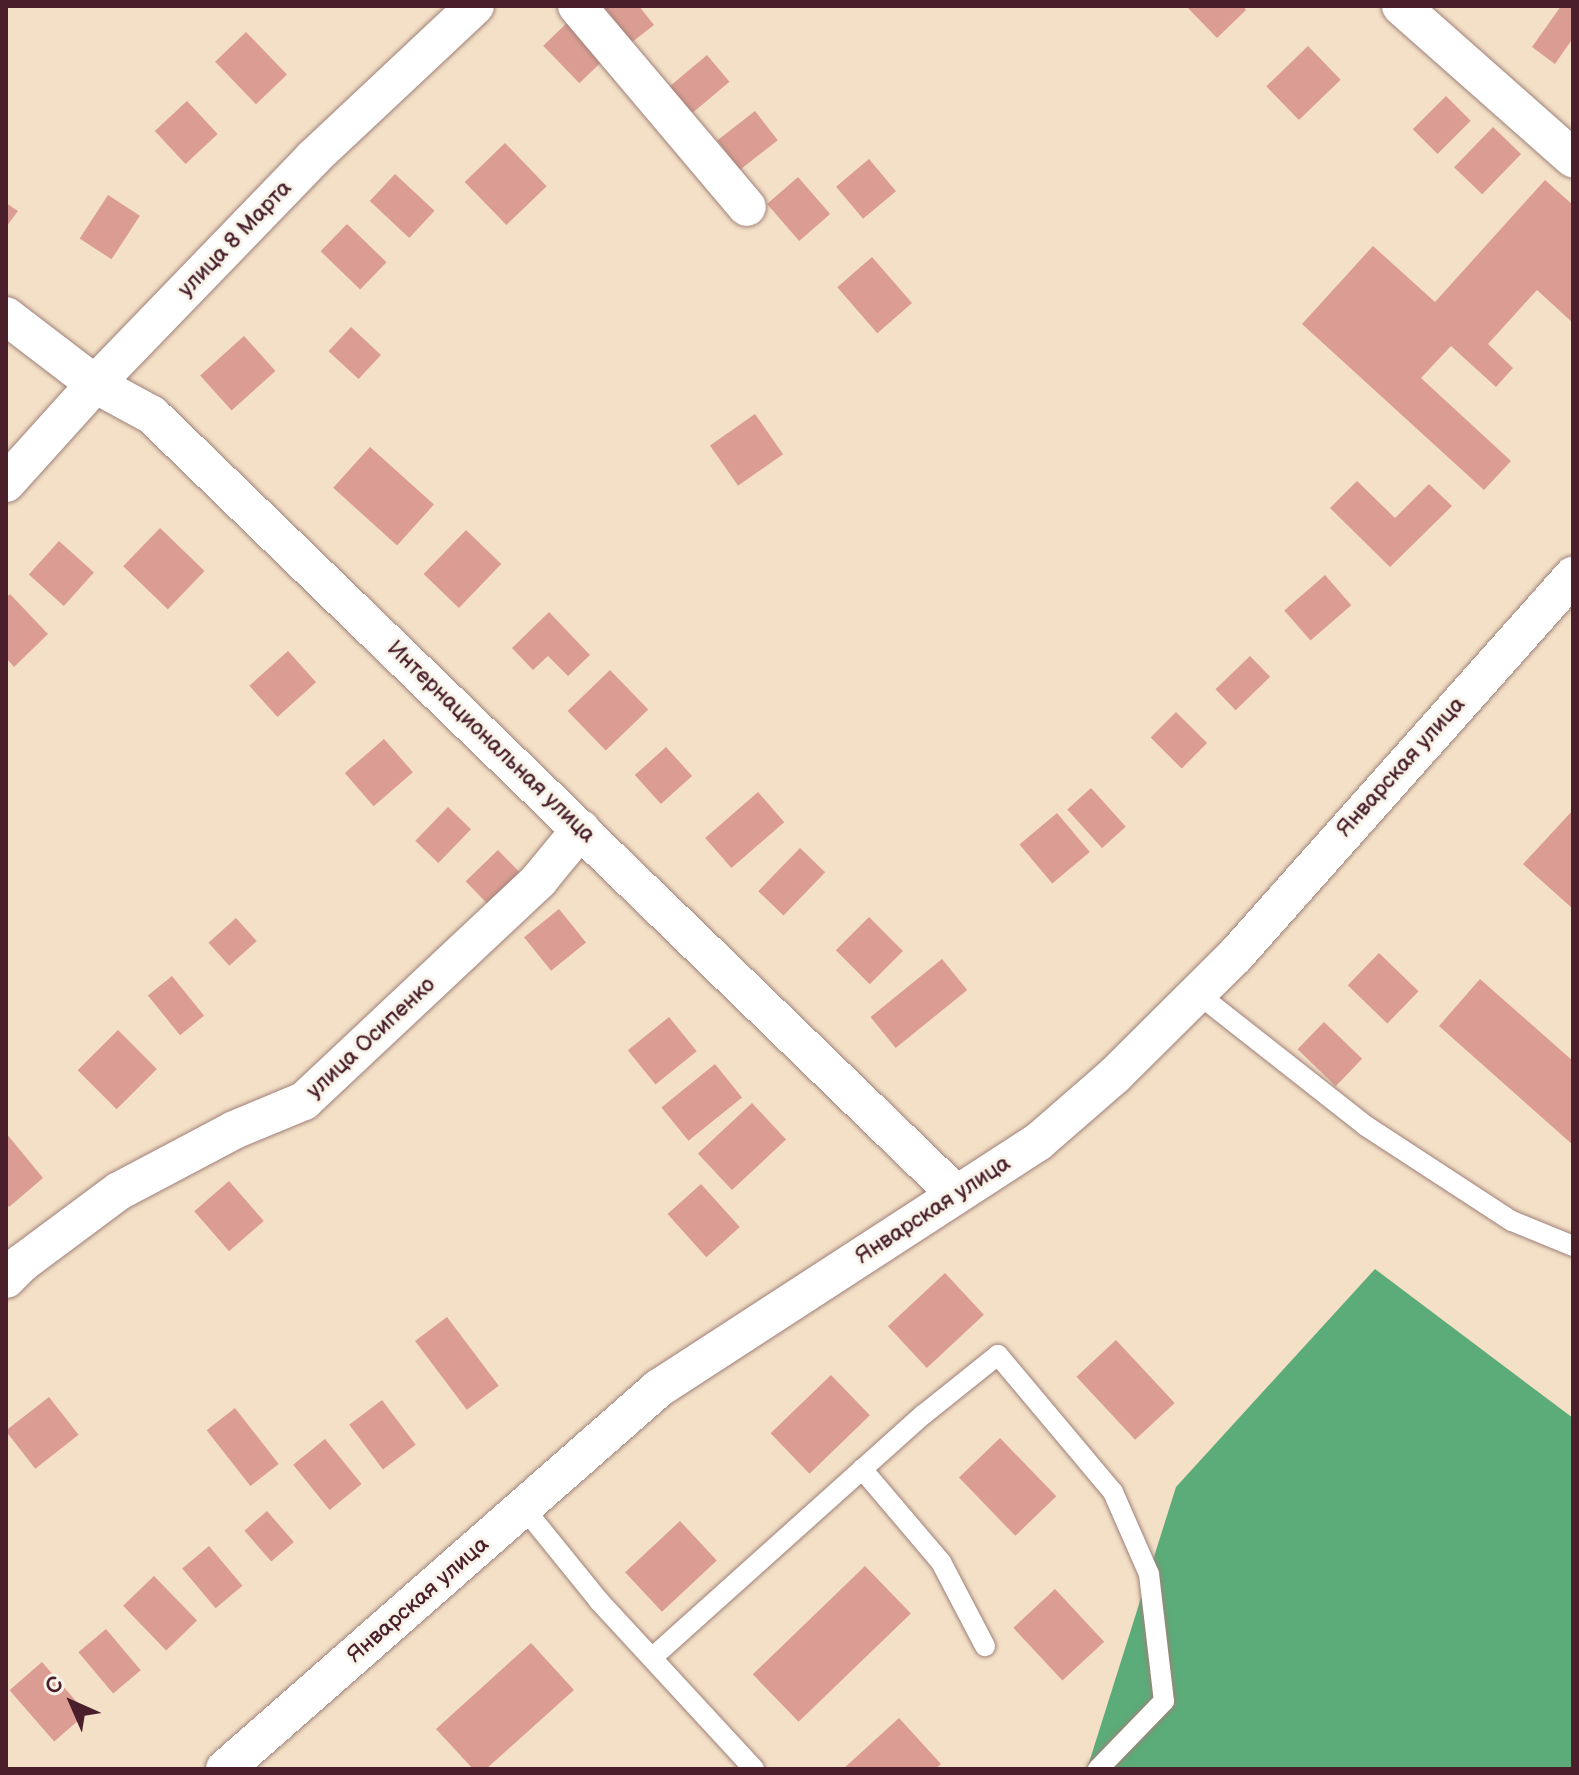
<!DOCTYPE html>
<html>
<head>
<meta charset="utf-8">
<style>
	body { margin:0 }
	#map { position:relative; width:1579px; height:1775px; overflow:hidden; background:#f4e0c7; font-family:"Balsamiq Sans",sans-serif }
	div>[style] { position:absolute }
	.forest>* { inset:0; background:#5bac79 }
	.building>* { inset:0; background:#db9d93; transform-origin:0 0 }
	.roads { filter:drop-shadow(0 0 2px #9f8079) drop-shadow(0 0 2px #9f8079) }
	.service>* { height:20px; margin:-10px; padding:0 10px; transform-origin:10px; border-radius:10px; background:#fff }
	.minor>* { height:38px; margin:-19px; padding:0 19px; transform-origin:19px; border-radius:19px; background:#fff }
	span { translate:-50% -50%; white-space:nowrap; text-align:center; line-height:1.15; -webkit-text-stroke:6px #f7f3e8; paint-order:stroke }
	.street-label { font-size:22px; color:#4a1f2b }
	.frame { position:absolute; inset:0; border:8px solid #4a1f2b; pointer-events:none }
	.north { position:absolute; left:32px; top:1663px; width:80px; height:80px; -webkit-text-stroke:6px #f7f3e8; paint-order:stroke; rotate:315deg; font-size:22px; font-weight:700; line-height:32px; text-align:center; color:#4a1f2b }
	.north::after { content:''; display:block; margin:auto; width:28px; height:36px; background:#4a1f2b; clip-path:polygon(50% 0,100% 100%,50% 72%,0 100%) }
</style>
</head>
<body>
<div id="map">
	<div class="forest">
		<div style="clip-path:polygon(1375px 1269px,1573px 1418px,1573px 1769px,1087px 1769px,1176px 1487px)"></div>
	</div>
	<div class="building">
		<div style="clip-path:polygon(595px 6px,639px 6px,654px 25px,627px 46px)"></div>
		<div style="clip-path:polygon(1186px 6px,1243px 6px,1246px 10px,1217px 38px)"></div>
		<div style="clip-path:polygon(1561px 6px,1573px 6px,1573px 38px,1555px 64px,1532px 47px)"></div>
		<div style="left:572px;top:18px;width:52px;height:40px;rotate:46deg"></div>
		<div style="left:246px;top:32px;width:59px;height:43px;rotate:46deg"></div>
		<div style="left:1308px;top:46px;width:47px;height:58px;rotate:46deg"></div>
		<div style="left:707px;top:55px;width:35px;height:50px;rotate:50deg"></div>
		<div style="left:1446px;top:96px;width:35px;height:47px;rotate:45deg"></div>
		<div style="left:187px;top:101px;width:45px;height:44px;rotate:47deg"></div>
		<div style="left:755px;top:111px;width:37px;height:48px;rotate:52deg"></div>
		<div style="left:1493px;top:127px;width:39px;height:56px;rotate:44deg"></div>
		<div style="left:505px;top:143px;width:60px;height:56px;rotate:46deg"></div>
		<div style="left:869px;top:159px;width:42px;height:43px;rotate:50deg"></div>
		<div style="left:395px;top:174px;width:54px;height:37px;rotate:43deg"></div>
		<div style="left:798px;top:177px;width:49px;height:41px;rotate:49deg"></div>
		<div style="clip-path:polygon(1545px 180px,1573px 205px,1573px 323px,1537px 290px,1488px 344px,1513px 368px,1496px 387px,1451px 346px,1421px 378px,1511px 461px,1484px 490px,1302px 324px,1373px 246px,1435px 302px)"></div>
		<div style="left:108px;top:195px;width:38px;height:52px;rotate:33deg"></div>
		<div style="clip-path:polygon(6px 203px,18px 211px,6px 227px)"></div>
		<div style="left:347px;top:224px;width:55px;height:38px;rotate:44deg"></div>
		<div style="left:872px;top:257px;width:61px;height:46px;rotate:49deg"></div>
		<div style="left:351px;top:327px;width:41px;height:33px;rotate:43deg"></div>
		<div style="left:244px;top:336px;width:47px;height:59px;rotate:48deg"></div>
		<div style="left:755px;top:414px;width:49px;height:55px;rotate:55deg"></div>
		<div style="left:370px;top:447px;width:86px;height:55px;rotate:42deg"></div>
		<div style="clip-path:polygon(1357px 481px,1395px 518px,1429px 484px,1452px 506px,1390px 567px,1330px 508px)"></div>
		<div style="left:160px;top:528px;width:62px;height:53px;rotate:44deg"></div>
		<div style="left:466px;top:530px;width:49px;height:61px;rotate:44deg"></div>
		<div style="left:59px;top:541px;width:47px;height:45px;rotate:42deg"></div>
		<div style="left:1325px;top:575px;width:40px;height:54px;rotate:49deg"></div>
		<div style="clip-path:polygon(10px 594px,48px 634px,14px 667px,6px 658px,6px 598px)"></div>
		<div style="clip-path:polygon(549px 612px,590px 655px,568px 676px,548px 656px,533px 670px,512px 648px)"></div>
		<div style="left:288px;top:651px;width:42px;height:52px;rotate:48deg"></div>
		<div style="left:1250px;top:656px;width:29px;height:48px;rotate:46deg"></div>
		<div style="left:610px;top:670px;width:55px;height:59px;rotate:46deg"></div>
		<div style="left:1176px;top:712px;width:44px;height:36px;rotate:45deg"></div>
		<div style="left:384px;top:739px;width:44px;height:52px;rotate:49deg"></div>
		<div style="left:666px;top:747px;width:39px;height:42px;rotate:48deg"></div>
		<div style="left:1091px;top:788px;width:52px;height:32px;rotate:48deg"></div>
		<div style="left:758px;top:792px;width:40px;height:70px;rotate:49deg"></div>
		<div style="left:448px;top:807px;width:32px;height:47px;rotate:44deg"></div>
		<div style="clip-path:polygon(1573px 810px,1573px 909px,1523px 864px)"></div>
		<div style="left:1057px;top:813px;width:51px;height:49px;rotate:50deg"></div>
		<div style="left:800px;top:848px;width:35px;height:60px;rotate:44deg"></div>
		<div style="left:498px;top:850px;width:33px;height:45px;rotate:46deg"></div>
		<div style="left:559px;top:909px;width:43px;height:45px;rotate:51deg"></div>
		<div style="left:869px;top:917px;width:48px;height:47px;rotate:45deg"></div>
		<div style="left:236px;top:918px;width:31px;height:37px;rotate:48deg"></div>
		<div style="left:1379px;top:953px;width:55px;height:45px;rotate:44deg"></div>
		<div style="left:942px;top:959px;width:40px;height:92px;rotate:51deg"></div>
		<div style="left:172px;top:976px;width:51px;height:31px;rotate:51deg"></div>
		<div style="clip-path:polygon(1480px 979px,1573px 1061px,1573px 1145px,1439px 1026px)"></div>
		<div style="left:669px;top:1017px;width:44px;height:53px;rotate:51deg"></div>
		<div style="left:1324px;top:1022px;width:53px;height:38px;rotate:44deg"></div>
		<div style="left:118px;top:1030px;width:55px;height:57px;rotate:45deg"></div>
		<div style="left:715px;top:1064px;width:43px;height:69px;rotate:51deg"></div>
		<div style="left:752px;top:1103px;width:50px;height:74px;rotate:47deg"></div>
		<div style="clip-path:polygon(6px 1133px,43px 1178px,9px 1207px,6px 1203px)"></div>
		<div style="left:229px;top:1181px;width:53px;height:46px;rotate:49deg"></div>
		<div style="left:701px;top:1184px;width:58px;height:45px;rotate:48deg"></div>
		<div style="left:945px;top:1273px;width:57px;height:78px;rotate:47deg"></div>
		<div style="left:447px;top:1317px;width:86px;height:40px;rotate:53deg"></div>
		<div style="left:1116px;top:1340px;width:86px;height:54px;rotate:47deg"></div>
		<div style="left:831px;top:1375px;width:56px;height:84px;rotate:46deg"></div>
		<div style="left:49px;top:1397px;width:48px;height:55px;rotate:52deg"></div>
		<div style="left:382px;top:1400px;width:56px;height:41px;rotate:53deg"></div>
		<div style="left:235px;top:1408px;width:71px;height:36px;rotate:52deg"></div>
		<div style="left:1000px;top:1438px;width:81px;height:57px;rotate:46deg"></div>
		<div style="left:325px;top:1439px;width:58px;height:41px;rotate:51deg"></div>
		<div style="left:267px;top:1511px;width:41px;height:30px;rotate:49deg"></div>
		<div style="left:680px;top:1521px;width:54px;height:75px;rotate:47deg"></div>
		<div style="left:209px;top:1546px;width:52px;height:35px;rotate:50deg"></div>
		<div style="left:865px;top:1566px;width:66px;height:156px;rotate:46deg"></div>
		<div style="left:154px;top:1576px;width:62px;height:43px;rotate:46deg"></div>
		<div style="left:1055px;top:1589px;width:72px;height:57px;rotate:47deg"></div>
		<div style="left:106px;top:1629px;width:54px;height:36px;rotate:50deg"></div>
		<div style="clip-path:polygon(531px 1643px,574px 1690px,486px 1769px,473px 1769px,436px 1729px)"></div>
		<div style="left:42px;top:1662px;width:68px;height:43px;rotate:49deg"></div>
		<div style="clip-path:polygon(899px 1718px,941px 1764px,935px 1769px,843px 1769px)"></div>
	</div>
	<div class="roads">
		<div class="service">
			<div style="left:1197px;top:993px;width:215px;rotate:38.2deg"></div>
			<div style="left:1366px;top:1126px;width:174px;rotate:33.1deg"></div>
			<div style="left:1512px;top:1221px;width:66px;rotate:22.3deg"></div>
			<div style="left:862px;top:1469px;width:122px;rotate:49.7deg"></div>
			<div style="left:941px;top:1562px;width:95px;rotate:62.4deg"></div>
			<div style="left:523px;top:1507px;width:121px;rotate:51deg"></div>
			<div style="left:599px;top:1601px;width:229px;rotate:47.3deg"></div>
			<div style="left:653px;top:1657px;width:363px;rotate:-41.9deg"></div>
			<div style="left:923px;top:1415px;width:96px;rotate:-38.7deg"></div>
			<div style="left:998px;top:1355px;width:179px;rotate:50deg"></div>
			<div style="left:1113px;top:1492px;width:90px;rotate:66.3deg"></div>
			<div style="left:1149px;top:1574px;width:128px;rotate:83.3deg"></div>
			<div style="left:1164px;top:1701px;width:95px;rotate:134.1deg"></div>
		</div>
		<div class="minor">
			<div style="left:577px;top:6px;width:263px;rotate:49.8deg"></div>
			<div style="left:1401px;top:6px;width:230px;rotate:41.5deg"></div>
			<div style="left:6px;top:316px;width:112px;rotate:37.4deg"></div>
			<div style="left:95px;top:384px;width:65px;rotate:28.5deg"></div>
			<div style="left:152px;top:415px;width:1119px;rotate:44.1deg"></div>
			<div style="left:6px;top:483px;width:133px;rotate:-48deg"></div>
			<div style="left:95px;top:384px;width:314px;rotate:-46deg"></div>
			<div style="left:313px;top:158px;width:222px;rotate:-43.2deg"></div>
			<div style="left:6px;top:1279px;width:23px;rotate:-45deg"></div>
			<div style="left:22px;top:1263px;width:121px;rotate:-36.6deg"></div>
			<div style="left:119px;top:1191px;width:130px;rotate:-27.9deg"></div>
			<div style="left:234px;top:1130px;width:76px;rotate:-22.5deg"></div>
			<div style="left:304px;top:1101px;width:323px;rotate:-43.2deg"></div>
			<div style="left:539px;top:880px;width:66px;rotate:-50.5deg"></div>
			<div style="left:225px;top:1769px;width:578px;rotate:-41.28deg"></div>
			<div style="left:659px;top:1388px;width:452px;rotate:-33deg"></div>
			<div style="left:1038px;top:1142px;width:101px;rotate:-41deg"></div>
			<div style="left:1114px;top:1076px;width:170px;rotate:-44.8deg"></div>
			<div style="left:1235px;top:956px;width:509px;rotate:-48.35deg"></div>
		</div>
	</div>
	<div class="street-label">
		<span style="left:235px;top:239px;rotate:-46deg">улица 8 Марта</span>
		<span style="left:491px;top:742px;rotate:44deg">Интернациональная улица</span>
		<span style="left:1401px;top:767px;rotate:-48deg">Январская улица</span>
		<span style="left:371px;top:1038px;rotate:-43deg">улица Осипенко</span>
		<span style="left:933px;top:1210px;rotate:-33deg">Январская улица</span>
		<span style="left:418px;top:1600px;rotate:-41deg">Январская улица</span>
	</div>
	<div class="frame"></div>
	<div class="north">С</div>
</div>
</body>
</html>
